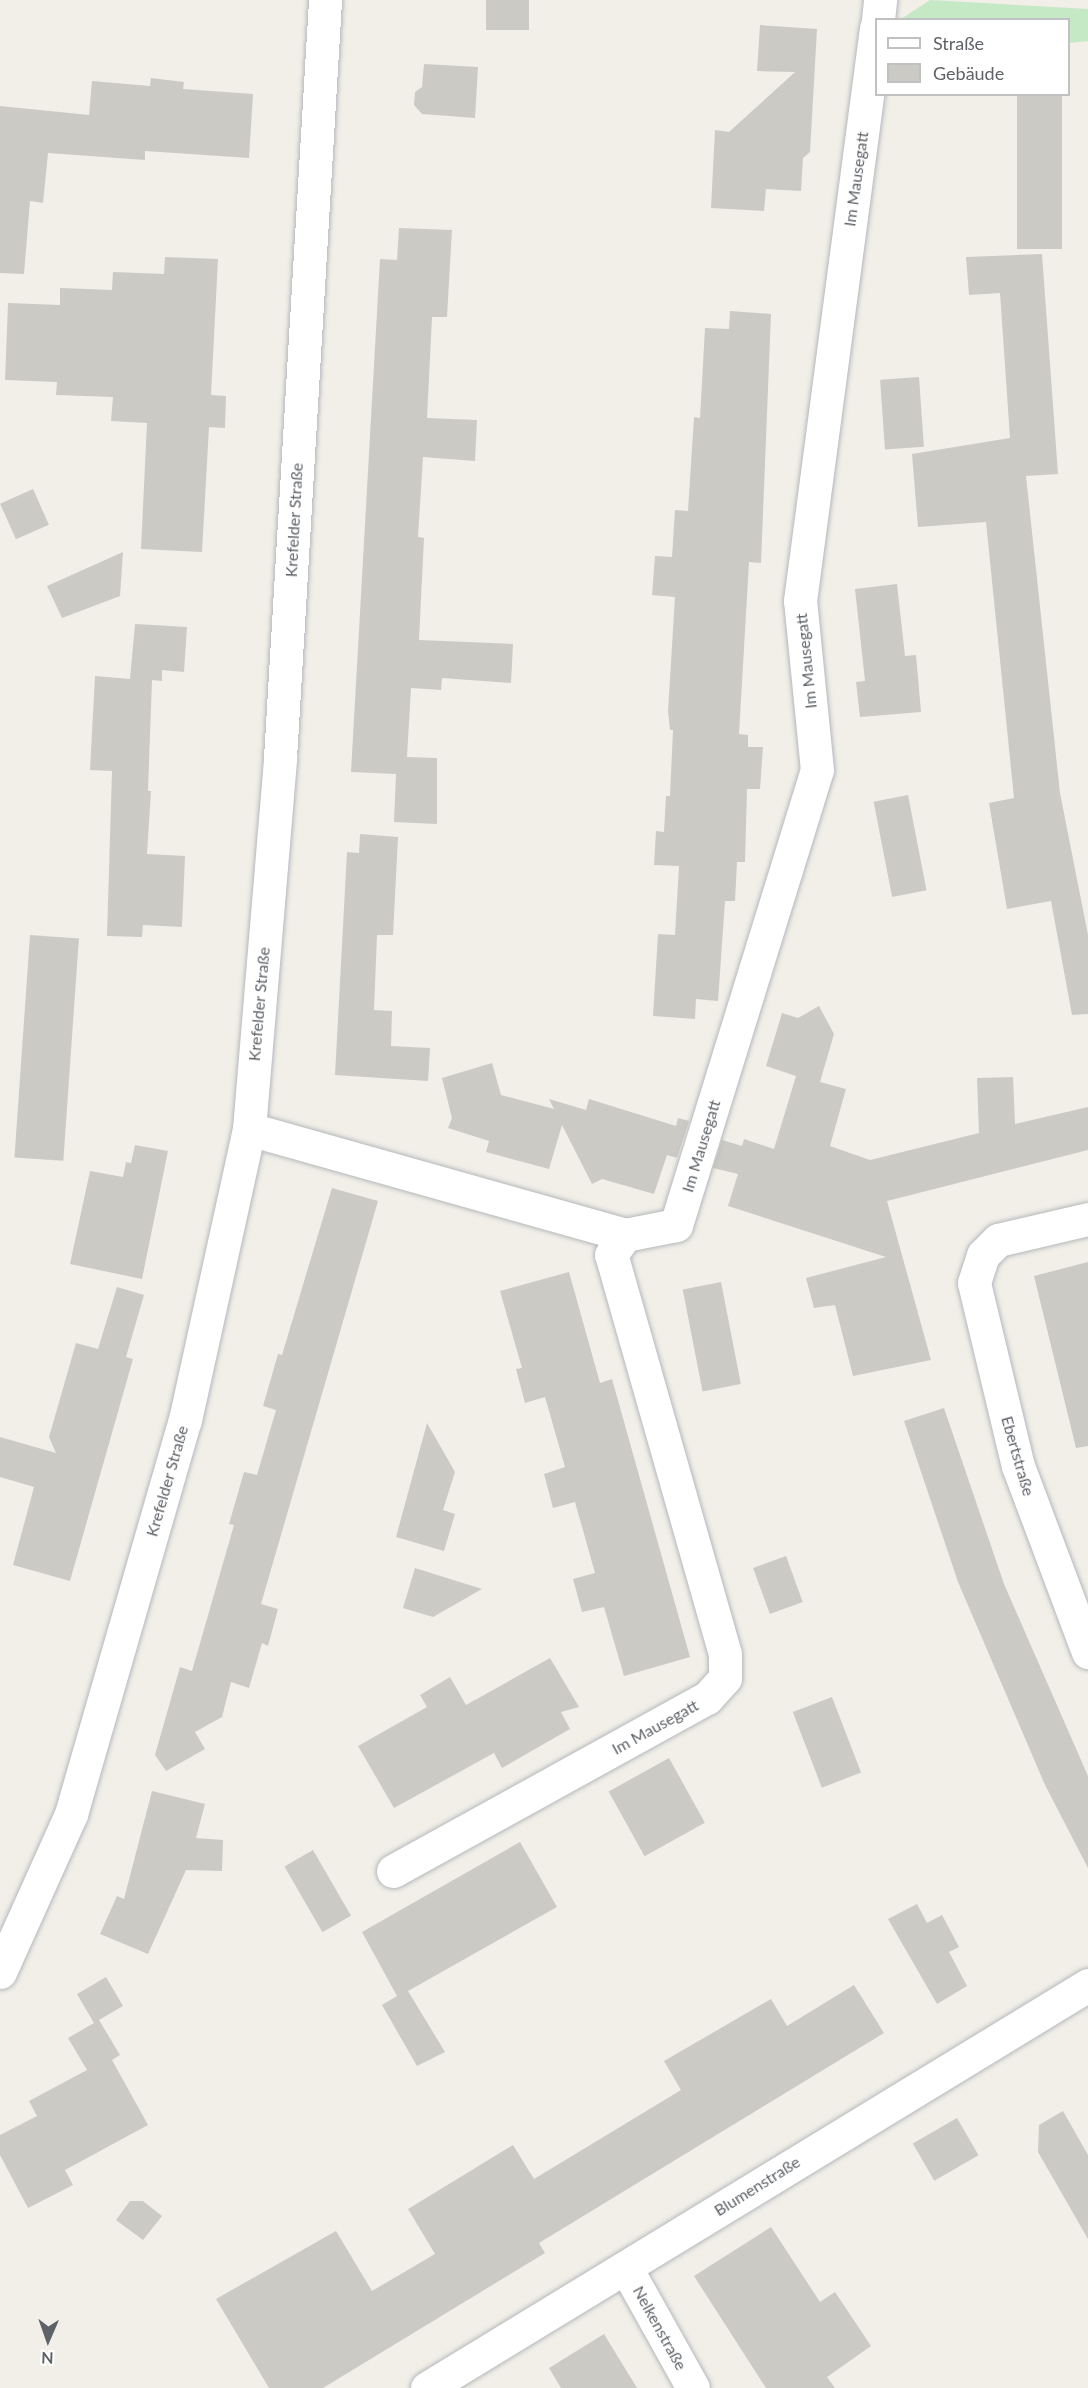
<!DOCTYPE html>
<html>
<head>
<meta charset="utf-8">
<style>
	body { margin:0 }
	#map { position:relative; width:1088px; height:2388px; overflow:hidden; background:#f1efe8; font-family:Lato,sans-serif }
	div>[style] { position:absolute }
	.green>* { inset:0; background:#c5e8c5 }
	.building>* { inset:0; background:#cccac5; transform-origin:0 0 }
	.roads { filter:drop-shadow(0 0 2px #b5b8bc) drop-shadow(0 0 2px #b5b8bc) }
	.street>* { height:33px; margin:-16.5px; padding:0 16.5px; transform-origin:16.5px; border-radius:16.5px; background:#fff }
	.secondary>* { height:33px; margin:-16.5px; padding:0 16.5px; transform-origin:16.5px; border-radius:16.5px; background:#fff }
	span { translate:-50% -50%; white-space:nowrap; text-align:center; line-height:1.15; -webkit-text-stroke:4.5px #fff; paint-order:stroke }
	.street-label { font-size:16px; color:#5f6368 }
	.legend { position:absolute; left:875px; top:18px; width:195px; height:78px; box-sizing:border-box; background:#fff; border:2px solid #bfc1c3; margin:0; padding:8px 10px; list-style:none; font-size:18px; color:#5f6368 }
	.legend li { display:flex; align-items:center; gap:12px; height:30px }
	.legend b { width:30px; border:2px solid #bfc1c3 }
	.north { position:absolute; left:18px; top:2310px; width:60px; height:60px; -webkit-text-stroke:4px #fff; paint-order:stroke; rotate:182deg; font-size:16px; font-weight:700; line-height:24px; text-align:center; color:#5f6368 }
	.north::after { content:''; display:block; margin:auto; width:21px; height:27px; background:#5f6368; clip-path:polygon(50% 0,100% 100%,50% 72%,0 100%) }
</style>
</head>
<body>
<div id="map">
	<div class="green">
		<div style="clip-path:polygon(930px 0,1088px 9px,1088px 41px,1069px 43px,1068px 20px,901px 19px)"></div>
	</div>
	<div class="building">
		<div style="left:486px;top:0;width:43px;height:30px"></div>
		<div style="clip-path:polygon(760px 25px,817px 29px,810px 152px,803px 158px,801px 191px,766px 189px,764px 211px,711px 208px,715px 130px,729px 132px,795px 72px,757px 71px)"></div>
		<div style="clip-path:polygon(424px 64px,478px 67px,475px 118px,422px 114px,414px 105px,415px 92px,422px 87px)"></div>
		<div style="clip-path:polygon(151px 78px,184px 82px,183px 89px,253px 94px,249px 158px,145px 151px,145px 160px,48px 153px,43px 203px,30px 201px,24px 274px,0 273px,0 106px,89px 115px,92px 81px,150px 86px)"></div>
		<div style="left:1017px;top:94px;width:45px;height:155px"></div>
		<div style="clip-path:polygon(399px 228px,452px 230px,447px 317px,432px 317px,427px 418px,477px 420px,475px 461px,423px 457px,418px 537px,424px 538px,419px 640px,513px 644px,511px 683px,442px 678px,441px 690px,411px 688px,407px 757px,437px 758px,437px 824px,394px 822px,396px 774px,351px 772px,380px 259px,397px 260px)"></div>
		<div style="clip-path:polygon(1042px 254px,1058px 474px,1026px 476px,1060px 793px,1088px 935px,1088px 1014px,1072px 1015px,1051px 901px,1007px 909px,989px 803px,1014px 798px,986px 522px,918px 527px,912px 454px,1010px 438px,1000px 293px,969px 295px,966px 257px)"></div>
		<div style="clip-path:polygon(165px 257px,218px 259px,211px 395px,226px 396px,225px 428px,209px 427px,202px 552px,141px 549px,147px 423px,111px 421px,113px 397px,56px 395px,57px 382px,5px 380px,8px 303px,60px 305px,60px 288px,112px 290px,113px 272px,164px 274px)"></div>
		<div style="clip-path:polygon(730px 311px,771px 314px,761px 563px,749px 562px,739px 734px,748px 735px,748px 747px,763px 747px,760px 789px,747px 789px,745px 862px,737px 862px,735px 901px,725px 901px,718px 1001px,696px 999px,695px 1019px,653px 1016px,658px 934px,675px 935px,679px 866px,654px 865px,656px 831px,664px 832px,666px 796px,670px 796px,673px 730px,670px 730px,668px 711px,675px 597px,652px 595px,655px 556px,672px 557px,675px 510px,688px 511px,694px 417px,700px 418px,705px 328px,729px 329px)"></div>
		<div style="left:919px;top:377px;width:70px;height:39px;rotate:86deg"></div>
		<div style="left:33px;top:489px;width:39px;height:36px;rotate:66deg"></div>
		<div style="clip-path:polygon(123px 552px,120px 596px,62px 618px,47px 586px)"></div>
		<div style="clip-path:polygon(897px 584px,905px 656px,916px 655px,921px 712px,860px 717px,856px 682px,865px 681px,855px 589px)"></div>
		<div style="clip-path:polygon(135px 624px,187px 627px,184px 672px,162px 670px,162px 681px,152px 680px,148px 791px,151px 791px,147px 854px,185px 856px,182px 927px,143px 925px,142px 937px,107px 936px,112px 771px,90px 770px,95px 676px,130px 679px)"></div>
		<div style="left:908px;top:795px;width:97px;height:35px;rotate:79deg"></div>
		<div style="clip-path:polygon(360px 834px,398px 837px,393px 935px,377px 935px,374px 1010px,392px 1011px,391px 1046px,430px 1048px,428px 1081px,335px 1075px,347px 852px,359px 853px)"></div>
		<div style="left:30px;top:935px;width:49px;height:223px;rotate:4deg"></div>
		<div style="clip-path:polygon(819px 1006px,834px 1034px,820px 1082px,846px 1089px,830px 1146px,870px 1160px,979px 1133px,977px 1078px,1013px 1077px,1015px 1124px,1088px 1107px,1088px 1150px,887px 1201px,931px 1360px,853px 1376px,835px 1305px,814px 1308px,806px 1278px,886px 1257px,728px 1206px,738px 1174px,713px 1168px,722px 1140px,742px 1146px,744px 1139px,774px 1149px,796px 1076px,766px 1066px,782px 1013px,798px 1018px)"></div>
		<div style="clip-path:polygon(492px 1063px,501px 1095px,554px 1109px,549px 1099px,586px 1110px,589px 1099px,676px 1126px,678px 1118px,689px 1121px,677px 1158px,667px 1155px,654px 1194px,602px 1179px,592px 1184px,562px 1125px,549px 1169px,486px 1152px,489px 1141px,448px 1128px,452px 1118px,442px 1078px)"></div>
		<div style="clip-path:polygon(135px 1145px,168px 1151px,142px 1279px,70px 1264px,90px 1171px,123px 1177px,126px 1162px,131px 1163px)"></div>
		<div style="clip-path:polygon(332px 1188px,378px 1201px,261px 1604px,278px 1609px,268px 1646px,262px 1643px,249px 1688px,231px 1682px,222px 1717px,195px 1732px,205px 1749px,166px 1771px,155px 1755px,180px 1667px,192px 1671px,234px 1525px,229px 1524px,244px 1472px,257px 1475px,276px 1410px,263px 1406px,278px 1354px,282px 1355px)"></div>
		<div style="clip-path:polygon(1088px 1262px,1088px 1446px,1076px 1448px,1034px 1276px)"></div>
		<div style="clip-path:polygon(569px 1272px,600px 1383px,612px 1379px,690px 1657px,624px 1676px,604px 1607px,582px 1612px,573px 1579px,595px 1573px,575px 1502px,553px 1508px,544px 1474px,565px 1467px,545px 1397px,525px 1403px,516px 1369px,522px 1368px,500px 1291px)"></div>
		<div style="left:721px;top:1282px;width:104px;height:39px;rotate:79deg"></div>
		<div style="clip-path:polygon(117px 1287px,144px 1295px,126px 1357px,133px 1359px,70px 1581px,13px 1565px,34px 1487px,0 1477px,0 1437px,56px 1453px,49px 1437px,76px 1343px,98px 1349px)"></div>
		<div style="clip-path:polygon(944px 1408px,1004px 1584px,1088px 1776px,1088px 1868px,1045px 1785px,958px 1582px,904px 1421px)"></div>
		<div style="clip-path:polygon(427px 1423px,455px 1472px,443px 1510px,455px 1514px,444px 1551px,396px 1537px)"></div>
		<div style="left:786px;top:1556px;width:49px;height:35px;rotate:70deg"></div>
		<div style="clip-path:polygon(415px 1568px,482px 1589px,433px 1617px,403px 1608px)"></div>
		<div style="clip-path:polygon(550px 1658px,579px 1707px,561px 1712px,570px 1729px,502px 1768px,494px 1753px,394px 1808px,358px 1746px,427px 1707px,420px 1695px,450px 1677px,466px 1705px)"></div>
		<div style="left:832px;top:1697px;width:81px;height:42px;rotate:69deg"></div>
		<div style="left:669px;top:1758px;width:74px;height:69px;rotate:61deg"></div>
		<div style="clip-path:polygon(152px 1791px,205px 1804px,196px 1838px,223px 1840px,222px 1871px,186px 1870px,148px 1954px,100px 1934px,117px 1896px,124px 1899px)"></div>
		<div style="clip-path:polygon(520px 1842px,557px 1907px,408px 1991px,445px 2052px,417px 2066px,382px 2005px,397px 1996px,362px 1932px)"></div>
		<div style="left:313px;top:1850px;width:76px;height:33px;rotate:60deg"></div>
		<div style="clip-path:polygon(917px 1904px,927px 1923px,942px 1915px,959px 1947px,949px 1952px,967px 1986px,937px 2004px,888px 1919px)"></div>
		<div style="clip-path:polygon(106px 1977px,123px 2006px,99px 2020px,120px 2055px,112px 2060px,148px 2125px,65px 2170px,73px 2185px,28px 2208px,0 2155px,0 2135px,37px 2116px,29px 2101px,87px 2070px,68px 2038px,94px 2023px,77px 1994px)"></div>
		<div style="clip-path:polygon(854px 1985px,884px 2033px,539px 2243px,545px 2253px,323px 2388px,269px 2388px,216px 2299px,336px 2231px,372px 2291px,435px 2254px,408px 2209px,513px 2145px,534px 2179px,681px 2090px,664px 2061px,771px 1999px,787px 2026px)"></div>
		<div style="clip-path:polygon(1063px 2111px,1088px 2155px,1088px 2239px,1038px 2152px,1039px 2125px)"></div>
		<div style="left:957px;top:2118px;width:43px;height:51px;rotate:60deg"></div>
		<div style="clip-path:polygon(130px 2201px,143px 2201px,162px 2216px,143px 2240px,116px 2220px)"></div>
		<div style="clip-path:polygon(771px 2227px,820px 2302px,835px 2292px,871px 2346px,827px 2377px,835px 2388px,766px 2388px,694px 2276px)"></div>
		<div style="clip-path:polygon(604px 2334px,637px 2388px,561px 2388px,549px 2368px)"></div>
	</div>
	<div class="roads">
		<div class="street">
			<div style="left:878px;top:20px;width:20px;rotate:-84deg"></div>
			<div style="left:249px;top:1129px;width:391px;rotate:15.7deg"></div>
			<div style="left:625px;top:1235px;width:52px;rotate:-11.1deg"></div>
			<div style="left:676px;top:1225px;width:476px;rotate:-72.8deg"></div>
			<div style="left:817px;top:770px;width:170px;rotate:-95.7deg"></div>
			<div style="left:800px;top:601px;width:578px;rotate:-82.44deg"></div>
			<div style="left:1088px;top:1219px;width:92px;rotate:166.9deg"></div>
			<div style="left:998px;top:1240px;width:21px;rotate:135deg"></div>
			<div style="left:983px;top:1255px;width:29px;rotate:108deg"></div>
			<div style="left:974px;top:1283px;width:188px;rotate:76.5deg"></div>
			<div style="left:1018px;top:1466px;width:199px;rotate:69.4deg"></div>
			<div style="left:393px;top:1871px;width:359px;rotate:-28.9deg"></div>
			<div style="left:707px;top:1698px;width:27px;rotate:-48deg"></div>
			<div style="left:725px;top:1678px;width:24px;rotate:-90deg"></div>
			<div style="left:725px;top:1654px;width:415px;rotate:-105.9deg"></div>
			<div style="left:611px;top:1255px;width:24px;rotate:-55deg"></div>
			<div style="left:626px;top:2268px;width:137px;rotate:60.8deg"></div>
			<div style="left:427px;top:2388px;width:774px;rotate:-31.37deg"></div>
		</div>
		<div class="secondary">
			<div style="left:0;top:1972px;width:173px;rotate:-65.8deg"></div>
			<div style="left:71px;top:1814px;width:410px;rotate:-73.9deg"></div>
			<div style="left:185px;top:1420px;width:298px;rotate:-77.6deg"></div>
			<div style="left:249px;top:1129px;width:372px;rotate:-85.2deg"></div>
			<div style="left:280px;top:758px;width:759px;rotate:-86.6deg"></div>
		</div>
	</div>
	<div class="street-label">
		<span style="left:856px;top:179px;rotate:-82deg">Im Mausegatt</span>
		<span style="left:294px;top:520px;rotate:-87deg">Krefelder Straße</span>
		<span style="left:806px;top:661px;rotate:-96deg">Im Mausegatt</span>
		<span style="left:259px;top:1004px;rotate:-85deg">Krefelder Straße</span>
		<span style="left:701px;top:1146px;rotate:-73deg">Im Mausegatt</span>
		<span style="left:1018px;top:1456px;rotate:74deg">Ebertstraße</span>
		<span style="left:167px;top:1481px;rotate:-74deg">Krefelder Straße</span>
		<span style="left:655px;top:1727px;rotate:-29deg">Im Mausegatt</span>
		<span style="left:757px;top:2186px;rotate:-32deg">Blumenstraße</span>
		<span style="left:660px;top:2328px;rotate:61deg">Nelkenstraße</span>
	</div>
	<ul class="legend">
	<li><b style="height:8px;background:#fff"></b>Straße</li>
	<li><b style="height:16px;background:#cccac5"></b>Gebäude</li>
	</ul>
	<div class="north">N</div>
</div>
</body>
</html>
